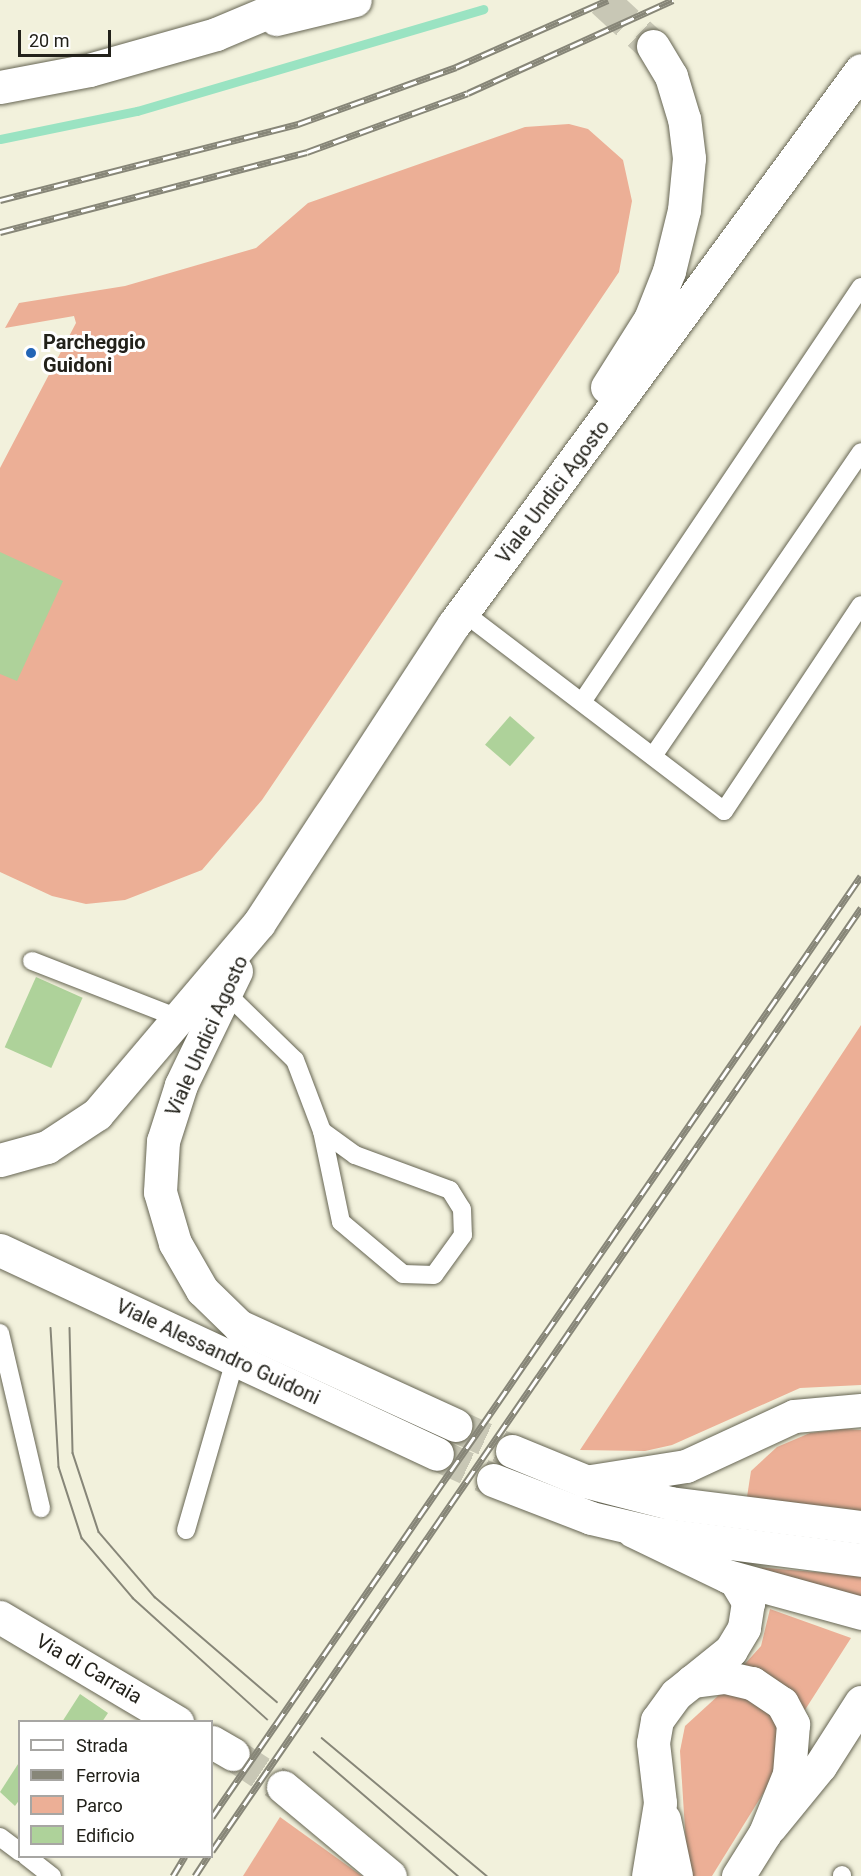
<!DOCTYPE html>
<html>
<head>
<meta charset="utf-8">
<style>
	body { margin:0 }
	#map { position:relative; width:861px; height:1876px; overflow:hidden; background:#f2f1dc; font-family:Roboto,sans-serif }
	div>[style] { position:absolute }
	.green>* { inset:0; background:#ecaf96 }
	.stream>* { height:9px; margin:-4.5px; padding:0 4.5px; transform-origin:4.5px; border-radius:4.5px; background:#9ae3c2 }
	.building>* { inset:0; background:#aed29a; transform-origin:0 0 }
	.tertiary-tunnel>* { height:33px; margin-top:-16.5px; transform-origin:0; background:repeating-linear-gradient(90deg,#c8c7b5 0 33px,transparent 0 49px) }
	.primary-tunnel>* { height:33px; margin-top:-16.5px; transform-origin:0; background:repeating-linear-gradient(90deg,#c8c7b5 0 33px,transparent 0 49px) }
	.roads { filter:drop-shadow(0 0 2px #666553) drop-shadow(0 0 2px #666553) }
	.service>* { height:18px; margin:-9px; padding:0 9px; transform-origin:9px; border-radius:9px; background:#fff }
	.minor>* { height:33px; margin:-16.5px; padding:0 16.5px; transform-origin:16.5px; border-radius:16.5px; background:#fff }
	.tertiary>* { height:33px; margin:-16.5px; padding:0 16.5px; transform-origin:16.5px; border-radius:16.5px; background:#fff }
	.primary>* { height:33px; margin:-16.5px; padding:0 16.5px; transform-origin:16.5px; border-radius:16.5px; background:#fff }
	.tram>* { height:1.5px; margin:-0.75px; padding:0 0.75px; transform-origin:0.75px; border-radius:0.75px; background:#878678 }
	.rail>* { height:7px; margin-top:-3.5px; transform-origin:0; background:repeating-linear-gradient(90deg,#fff 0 14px,#878678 0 28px); box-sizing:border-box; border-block:2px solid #878678 }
	.dots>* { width:16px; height:16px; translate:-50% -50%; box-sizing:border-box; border:3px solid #fff; border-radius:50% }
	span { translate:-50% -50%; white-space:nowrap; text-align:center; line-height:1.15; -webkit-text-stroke:6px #fff; paint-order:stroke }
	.poi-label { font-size:20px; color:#22211a; font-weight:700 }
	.left { translate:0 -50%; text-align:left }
	.street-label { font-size:20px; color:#22211a }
	.legend { position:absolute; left:18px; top:1720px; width:195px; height:138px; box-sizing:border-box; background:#fff; border:2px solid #a7a6a3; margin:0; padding:8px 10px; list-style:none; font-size:18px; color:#22211a }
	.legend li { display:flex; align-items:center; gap:12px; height:30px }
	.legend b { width:30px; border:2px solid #a7a6a3 }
	.scale { position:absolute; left:18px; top:30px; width:93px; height:27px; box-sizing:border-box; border:3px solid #22211a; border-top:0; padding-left:8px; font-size:18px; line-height:21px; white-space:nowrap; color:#22211a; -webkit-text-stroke:4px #fff; paint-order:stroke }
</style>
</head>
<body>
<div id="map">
	<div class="green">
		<div style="clip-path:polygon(569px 124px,588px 129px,623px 160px,632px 201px,619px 272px,262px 800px,202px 870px,125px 900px,86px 904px,52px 896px,0 872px,0 468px,76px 323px,74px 316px,5px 328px,19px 303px,125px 286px,256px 248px,308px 203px,525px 127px)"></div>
		<div style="clip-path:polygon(861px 1025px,861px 1385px,800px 1388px,672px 1445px,645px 1451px,580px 1450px)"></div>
		<div style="clip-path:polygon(845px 1429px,861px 1430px,861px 1512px,747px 1497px,751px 1471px,777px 1447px,810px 1433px)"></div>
		<div style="clip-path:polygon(756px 1567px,861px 1576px,861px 1597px)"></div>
		<div style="clip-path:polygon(770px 1609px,851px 1638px,803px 1713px,744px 1665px,761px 1646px)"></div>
		<div style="clip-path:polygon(720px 1694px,739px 1694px,777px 1715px,782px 1763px,712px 1876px,688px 1876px,680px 1751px,685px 1726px)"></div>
		<div style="clip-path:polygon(280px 1817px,362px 1876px,243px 1876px)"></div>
	</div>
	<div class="stream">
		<div style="left:0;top:139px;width:140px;rotate:-11.6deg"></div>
		<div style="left:137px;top:111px;width:361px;rotate:-16.4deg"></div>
	</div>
	<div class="building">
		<div style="clip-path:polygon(0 552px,63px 581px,17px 681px,0 674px)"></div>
		<div style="left:510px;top:716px;width:33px;height:38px;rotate:41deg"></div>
		<div style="left:36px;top:977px;width:51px;height:77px;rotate:24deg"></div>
		<div style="clip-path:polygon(80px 1694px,108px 1713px,102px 1722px,62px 1722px)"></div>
		<div style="clip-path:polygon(20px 1761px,20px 1799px,15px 1806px,0 1792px)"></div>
	</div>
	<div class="tertiary-tunnel">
		<div style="left:233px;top:1754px;width:60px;rotate:33.4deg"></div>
	</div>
	<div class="primary-tunnel">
		<div style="left:603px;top:0;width:68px;rotate:42.6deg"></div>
		<div style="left:455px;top:1425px;width:63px;rotate:24.5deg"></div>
		<div style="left:437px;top:1454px;width:62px;rotate:24.9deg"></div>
	</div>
	<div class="roads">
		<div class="service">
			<div style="left:463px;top:612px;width:328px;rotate:37.3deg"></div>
			<div style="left:724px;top:811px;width:247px;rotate:-56.4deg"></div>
			<div style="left:582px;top:702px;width:500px;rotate:-56.09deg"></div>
			<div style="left:653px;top:756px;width:368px;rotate:-55.6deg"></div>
			<div style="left:32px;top:961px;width:160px;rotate:21.3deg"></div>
			<div style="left:226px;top:993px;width:96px;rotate:44.2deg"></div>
			<div style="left:295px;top:1060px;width:76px;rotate:69.2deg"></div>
			<div style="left:322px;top:1131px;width:41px;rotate:36deg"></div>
			<div style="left:355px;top:1155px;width:101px;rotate:20.2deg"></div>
			<div style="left:450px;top:1190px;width:22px;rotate:58deg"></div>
			<div style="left:462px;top:1209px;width:26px;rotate:88deg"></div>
			<div style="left:463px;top:1235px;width:49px;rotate:125.9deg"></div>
			<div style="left:434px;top:1275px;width:31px;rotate:-178deg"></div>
			<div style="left:403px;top:1274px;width:81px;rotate:-140deg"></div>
			<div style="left:341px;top:1222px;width:93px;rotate:-101.8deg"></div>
			<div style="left:0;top:1333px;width:180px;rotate:76.8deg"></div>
			<div style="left:186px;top:1530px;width:177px;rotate:-73.9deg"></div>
			<div style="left:0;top:1837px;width:25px;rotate:37deg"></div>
			<div style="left:26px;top:1856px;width:33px;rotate:38deg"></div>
			<div style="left:842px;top:1876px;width:1px;rotate:-90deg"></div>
		</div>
		<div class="minor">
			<div style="left:591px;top:1481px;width:96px;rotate:-9deg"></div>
			<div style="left:686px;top:1466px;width:119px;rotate:-24.8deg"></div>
			<div style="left:794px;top:1416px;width:67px;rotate:-5.1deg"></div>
			<div style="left:727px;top:1576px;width:139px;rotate:15.4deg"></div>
			<div style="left:770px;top:1827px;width:79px;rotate:-50.7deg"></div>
			<div style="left:820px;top:1766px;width:76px;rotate:-57.4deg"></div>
		</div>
		<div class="tertiary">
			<div style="left:633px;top:1531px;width:113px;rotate:25.7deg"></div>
			<div style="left:735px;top:1580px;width:26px;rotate:59deg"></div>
			<div style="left:748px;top:1602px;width:26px;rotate:99deg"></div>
			<div style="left:744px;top:1628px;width:26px;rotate:121deg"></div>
			<div style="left:731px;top:1650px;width:70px;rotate:141.3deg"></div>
			<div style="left:676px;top:1694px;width:32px;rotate:126deg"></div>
			<div style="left:657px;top:1720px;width:23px;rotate:100deg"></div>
			<div style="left:653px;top:1743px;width:60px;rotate:83.3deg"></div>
			<div style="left:660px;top:1803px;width:74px;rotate:99.3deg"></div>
			<div style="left:0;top:1617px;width:206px;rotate:30.7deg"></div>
			<div style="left:692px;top:1681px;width:33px;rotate:-7deg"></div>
			<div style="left:725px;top:1677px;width:28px;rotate:13deg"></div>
			<div style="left:752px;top:1683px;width:36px;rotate:34deg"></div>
			<div style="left:782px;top:1703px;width:24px;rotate:62deg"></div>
			<div style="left:793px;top:1724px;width:50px;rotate:94.6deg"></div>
			<div style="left:789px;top:1774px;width:64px;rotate:112.1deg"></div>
			<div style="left:765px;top:1833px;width:51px;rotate:122.1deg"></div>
			<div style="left:212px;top:1742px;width:24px;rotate:30deg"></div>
			<div style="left:283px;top:1787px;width:139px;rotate:39.8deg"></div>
			<div style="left:664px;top:1819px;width:58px;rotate:78.1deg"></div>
		</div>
		<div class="primary">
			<div style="left:276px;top:19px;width:81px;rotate:-13.5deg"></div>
			<div style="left:0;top:87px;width:91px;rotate:-10.8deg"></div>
			<div style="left:89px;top:70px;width:132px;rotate:-15.8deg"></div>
			<div style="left:216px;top:34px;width:88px;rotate:-22.8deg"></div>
			<div style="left:607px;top:387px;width:80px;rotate:-57.7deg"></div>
			<div style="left:650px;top:319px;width:52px;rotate:-68.4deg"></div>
			<div style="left:669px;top:271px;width:63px;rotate:-76.2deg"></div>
			<div style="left:684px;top:210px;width:52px;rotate:-84.5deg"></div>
			<div style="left:689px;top:158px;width:39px;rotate:-97deg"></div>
			<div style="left:684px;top:119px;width:45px;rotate:-106.8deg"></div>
			<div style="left:671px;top:76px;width:35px;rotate:-121deg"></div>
			<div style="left:236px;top:971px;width:127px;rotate:115.8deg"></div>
			<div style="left:181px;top:1085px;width:59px;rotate:107.8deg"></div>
			<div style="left:163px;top:1141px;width:51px;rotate:93.4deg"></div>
			<div style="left:160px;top:1192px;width:53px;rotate:73.6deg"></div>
			<div style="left:175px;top:1243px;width:54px;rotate:60.1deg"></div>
			<div style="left:202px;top:1290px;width:52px;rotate:44.2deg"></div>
			<div style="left:239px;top:1326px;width:238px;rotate:24.6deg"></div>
			<div style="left:0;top:1160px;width:49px;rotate:-15.5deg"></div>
			<div style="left:47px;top:1147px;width:60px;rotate:-33.4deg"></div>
			<div style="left:97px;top:1114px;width:250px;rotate:-49.7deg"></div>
			<div style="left:259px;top:923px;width:357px;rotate:-56.9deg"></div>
			<div style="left:454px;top:624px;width:687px;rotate:-53.7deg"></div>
			<div style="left:0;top:1250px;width:482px;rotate:25deg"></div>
			<div style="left:512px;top:1451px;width:79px;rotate:22.3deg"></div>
			<div style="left:585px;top:1481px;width:88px;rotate:14.5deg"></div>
			<div style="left:670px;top:1503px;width:193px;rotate:7.2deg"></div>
			<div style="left:493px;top:1480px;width:105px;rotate:21.2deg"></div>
			<div style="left:591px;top:1518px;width:70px;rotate:13.2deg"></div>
			<div style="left:659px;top:1534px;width:204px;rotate:7.3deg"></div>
		</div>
	</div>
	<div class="tram">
		<div style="left:51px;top:1328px;width:139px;rotate:86.7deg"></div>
		<div style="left:59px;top:1467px;width:75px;rotate:72.1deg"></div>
		<div style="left:82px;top:1538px;width:79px;rotate:49.6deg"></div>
		<div style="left:133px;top:1598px;width:181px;rotate:42.1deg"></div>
		<div style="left:70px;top:1328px;width:125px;rotate:88.6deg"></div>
		<div style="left:73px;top:1453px;width:83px;rotate:71.8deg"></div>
		<div style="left:99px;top:1532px;width:86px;rotate:49.3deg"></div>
		<div style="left:155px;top:1597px;width:161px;rotate:40.7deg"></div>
		<div style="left:322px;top:1738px;width:215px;rotate:39.9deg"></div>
		<div style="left:314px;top:1752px;width:190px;rotate:40.7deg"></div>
	</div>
	<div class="rail">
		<div style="left:0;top:200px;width:308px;rotate:-14.3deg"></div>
		<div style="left:298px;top:124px;width:168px;rotate:-19.8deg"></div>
		<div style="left:456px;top:67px;width:166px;rotate:-23.8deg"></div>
		<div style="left:0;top:232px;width:317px;rotate:-14.6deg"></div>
		<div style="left:307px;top:152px;width:171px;rotate:-20.1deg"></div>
		<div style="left:468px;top:93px;width:225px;rotate:-24.4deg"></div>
		<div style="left:212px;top:1817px;width:1143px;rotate:-55.41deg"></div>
		<div style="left:212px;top:1851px;width:1145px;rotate:-55.46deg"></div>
		<div style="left:173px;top:1876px;width:23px;rotate:-59deg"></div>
		<div style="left:195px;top:1876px;width:24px;rotate:-57deg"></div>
	</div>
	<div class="dots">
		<div style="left:31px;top:353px;background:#2365b6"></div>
	</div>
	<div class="poi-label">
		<span class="left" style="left:43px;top:354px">Parcheggio<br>Guidoni</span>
	</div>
	<div class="street-label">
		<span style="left:553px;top:492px;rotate:-53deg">Viale Undici Agosto</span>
		<span style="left:207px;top:1036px;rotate:-66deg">Viale Undici Agosto</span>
		<span style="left:218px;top:1352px;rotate:25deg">Viale Alessandro Guidoni</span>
		<span style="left:89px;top:1669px;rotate:30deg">Via di Carraia</span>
	</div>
	<ul class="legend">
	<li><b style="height:8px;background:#fff"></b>Strada</li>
	<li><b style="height:8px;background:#878678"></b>Ferrovia</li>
	<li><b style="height:16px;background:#ecaf96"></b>Parco</li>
	<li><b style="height:16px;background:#aed29a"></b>Edificio</li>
	</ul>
	<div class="scale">20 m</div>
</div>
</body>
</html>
